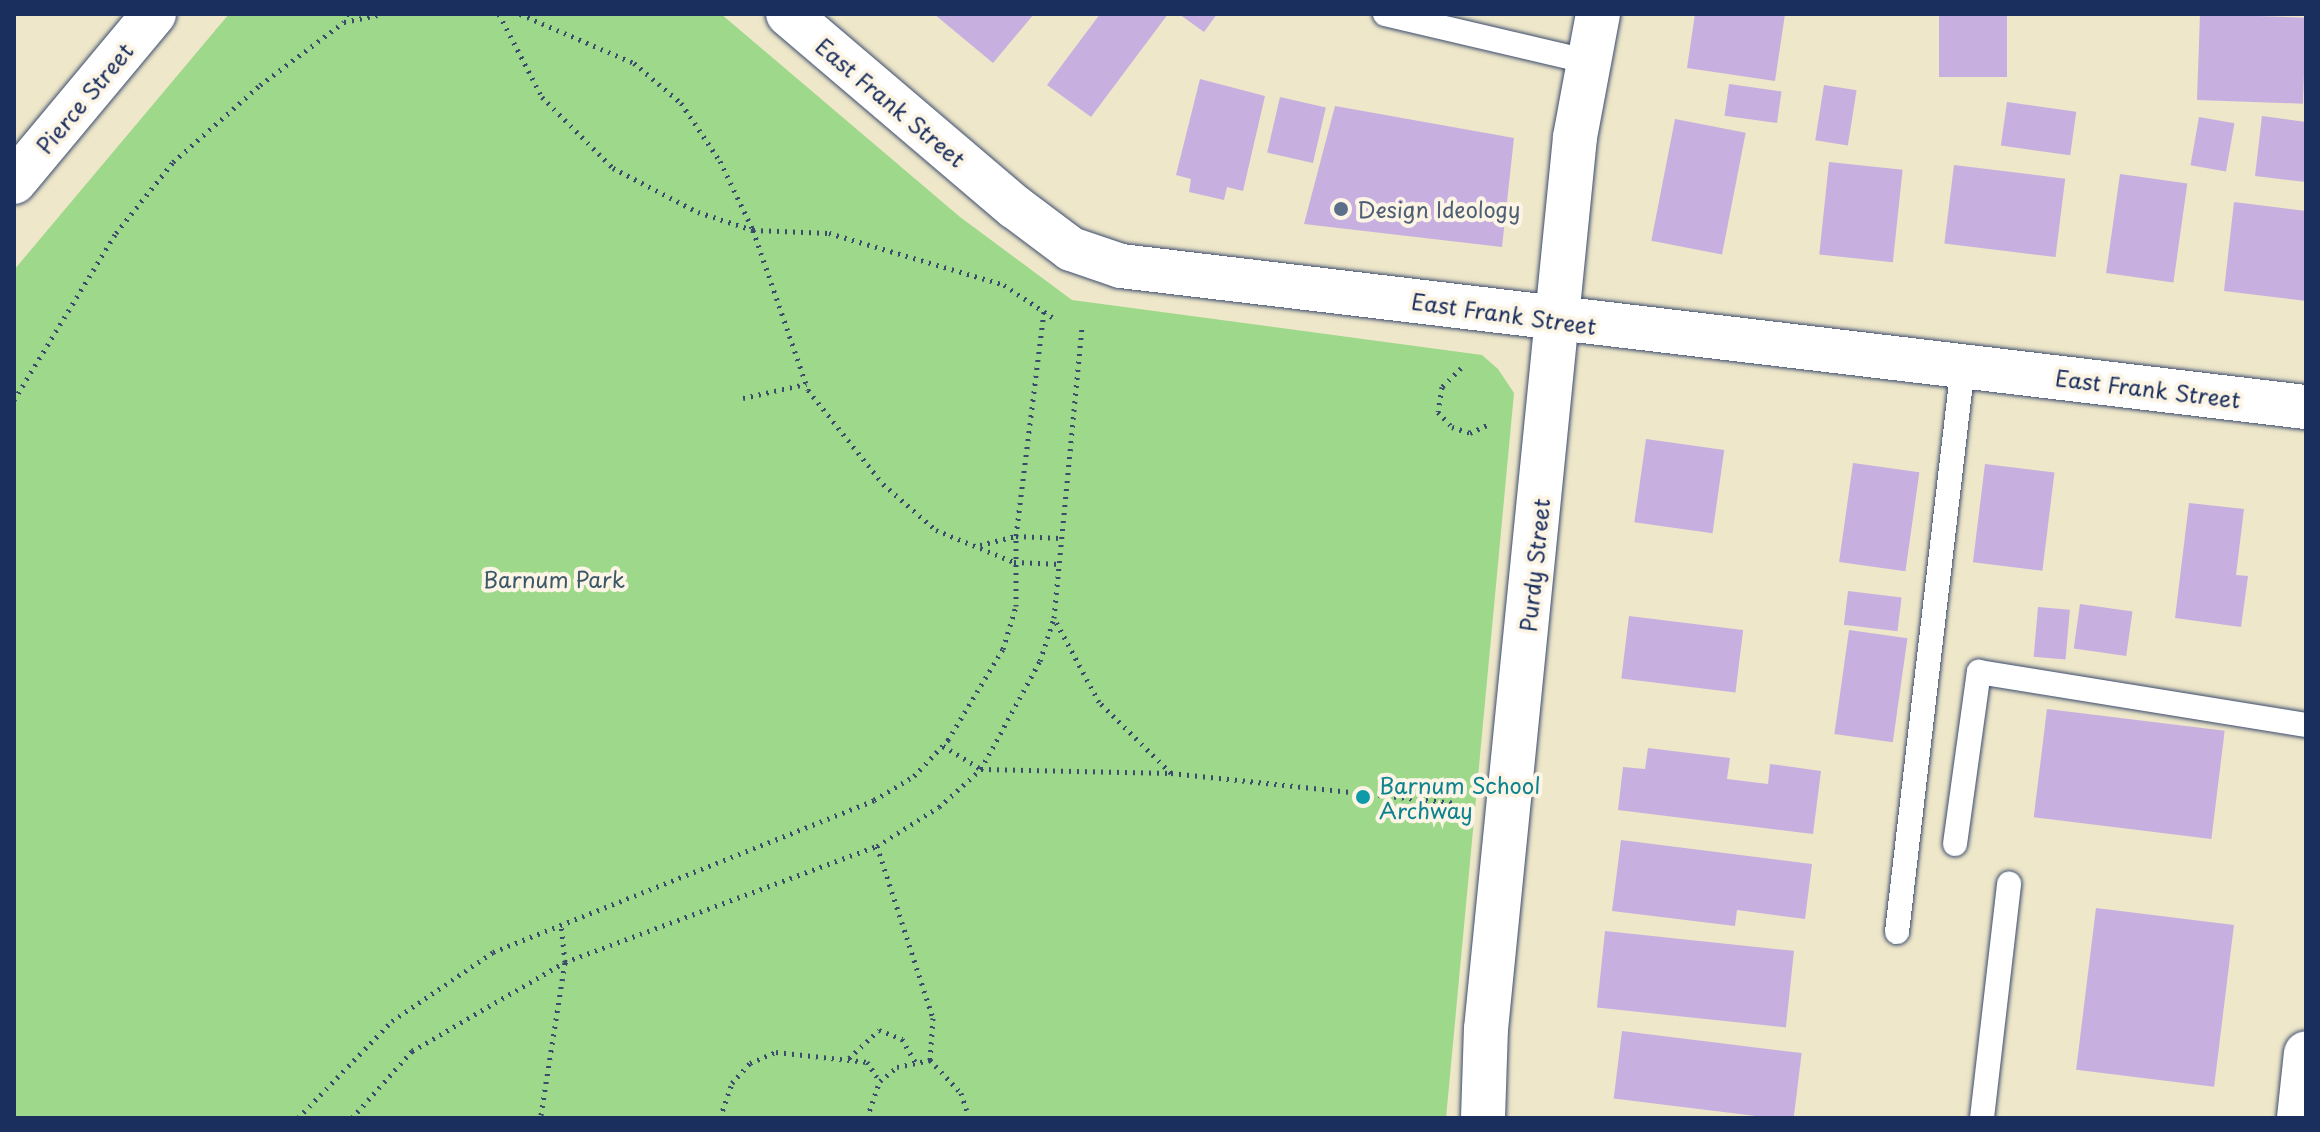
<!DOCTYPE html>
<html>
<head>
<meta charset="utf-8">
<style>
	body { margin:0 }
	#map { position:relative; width:2320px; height:1132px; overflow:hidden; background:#eee7c9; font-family:"Playpen Sans",sans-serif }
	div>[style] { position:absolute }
	.green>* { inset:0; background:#9ed88b }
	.building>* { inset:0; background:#c7b0df; transform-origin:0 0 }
	.path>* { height:5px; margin-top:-2.5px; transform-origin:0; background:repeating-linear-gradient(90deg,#3b4b6e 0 2px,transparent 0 8px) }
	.roads { filter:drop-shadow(0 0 2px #3b4b6e) drop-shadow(0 0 2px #3b4b6e) }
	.lane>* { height:24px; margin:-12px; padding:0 12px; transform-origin:12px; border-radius:12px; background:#fff }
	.street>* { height:44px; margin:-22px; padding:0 22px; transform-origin:22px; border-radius:22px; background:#fff }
	.dots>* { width:22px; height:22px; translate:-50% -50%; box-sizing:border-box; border:4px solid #fcf5e5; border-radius:50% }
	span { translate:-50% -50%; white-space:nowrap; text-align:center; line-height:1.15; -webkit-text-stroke:8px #fcf5e5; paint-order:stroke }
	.street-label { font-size:22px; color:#1b2f5e }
	.service-label { font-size:22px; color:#4e5e75 }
	.left { translate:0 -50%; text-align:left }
	.park-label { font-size:22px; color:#3c5969 }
	.culture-label { font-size:22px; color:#0d838f }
	.frame { position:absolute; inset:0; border:16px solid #1b2f5e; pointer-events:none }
</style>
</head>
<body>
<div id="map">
	<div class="green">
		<div style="clip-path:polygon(229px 14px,721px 14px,960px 217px,1072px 300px,1482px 355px,1498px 369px,1514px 393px,1446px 1118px,14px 1118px,14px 270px)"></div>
	</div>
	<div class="building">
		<div style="clip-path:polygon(934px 14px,1034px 14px,993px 63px)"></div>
		<div style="clip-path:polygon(1100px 14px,1168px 14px,1091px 117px,1047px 85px)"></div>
		<div style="clip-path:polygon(1179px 14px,1217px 14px,1204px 32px)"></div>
		<div style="clip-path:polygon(1695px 14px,1785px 14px,1775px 81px,1687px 68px)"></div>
		<div style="left:1939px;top:14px;width:68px;height:63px"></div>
		<div style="left:2200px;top:14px;width:106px;height:86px;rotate:2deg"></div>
		<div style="clip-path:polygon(1200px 79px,1265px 96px,1243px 191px,1227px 187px,1224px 200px,1189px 192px,1191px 179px,1176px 175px)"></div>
		<div style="left:1729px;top:84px;width:53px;height:32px;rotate:8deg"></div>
		<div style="left:1824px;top:85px;width:33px;height:56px;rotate:9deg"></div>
		<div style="left:1280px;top:97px;width:47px;height:57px;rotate:13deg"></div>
		<div style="left:2007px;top:102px;width:70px;height:44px;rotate:8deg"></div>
		<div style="clip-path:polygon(1335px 106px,1514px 138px,1502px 247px,1304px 224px)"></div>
		<div style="clip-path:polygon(2262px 116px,2306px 122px,2306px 182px,2255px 176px)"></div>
		<div style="left:2199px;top:117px;width:36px;height:49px;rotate:10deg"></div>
		<div style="left:1675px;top:119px;width:72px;height:124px;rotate:11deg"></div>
		<div style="left:1829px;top:162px;width:74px;height:93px;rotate:6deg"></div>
		<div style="left:1954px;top:165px;width:112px;height:79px;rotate:7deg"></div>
		<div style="left:2120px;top:174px;width:68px;height:100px;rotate:8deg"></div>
		<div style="clip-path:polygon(2234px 202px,2306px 211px,2306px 301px,2224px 291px)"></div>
		<div style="left:1646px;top:439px;width:79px;height:84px;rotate:8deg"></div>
		<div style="left:1853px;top:463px;width:67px;height:100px;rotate:8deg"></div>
		<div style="left:1985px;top:464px;width:70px;height:99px;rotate:7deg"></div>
		<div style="clip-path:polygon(2189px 503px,2244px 509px,2236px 575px,2248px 576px,2241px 627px,2175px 618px)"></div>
		<div style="left:1848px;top:591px;width:54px;height:34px;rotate:7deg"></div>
		<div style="left:2080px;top:604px;width:53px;height:45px;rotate:8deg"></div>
		<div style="left:2038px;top:607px;width:32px;height:50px;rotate:5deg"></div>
		<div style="left:1629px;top:616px;width:115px;height:63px;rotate:7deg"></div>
		<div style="left:1849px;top:630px;width:59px;height:105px;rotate:8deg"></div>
		<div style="left:2047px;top:709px;width:179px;height:109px;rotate:7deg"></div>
		<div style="clip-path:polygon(1648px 748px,1730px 758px,1727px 779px,1768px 784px,1770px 764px,1821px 771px,1813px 834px,1618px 810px,1623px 767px,1645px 769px)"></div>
		<div style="clip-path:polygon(1621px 840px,1812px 864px,1805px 919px,1737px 910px,1735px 926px,1612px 911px)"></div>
		<div style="left:2096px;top:908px;width:139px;height:163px;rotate:7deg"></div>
		<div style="left:1605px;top:931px;width:190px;height:77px;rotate:6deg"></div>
		<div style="left:1622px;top:1031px;width:181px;height:68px;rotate:7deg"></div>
	</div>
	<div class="path">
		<div style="left:347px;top:14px;width:9px;rotate:111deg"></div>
		<div style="left:344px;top:22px;width:40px;rotate:-12deg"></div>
		<div style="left:499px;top:14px;width:93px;rotate:62.6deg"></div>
		<div style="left:542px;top:97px;width:100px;rotate:45deg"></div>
		<div style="left:613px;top:168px;width:96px;rotate:27.4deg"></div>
		<div style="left:698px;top:212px;width:58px;rotate:18.1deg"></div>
		<div style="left:753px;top:230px;width:76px;rotate:2.3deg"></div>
		<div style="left:829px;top:233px;width:183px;rotate:16.5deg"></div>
		<div style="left:1004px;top:285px;width:58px;rotate:33.7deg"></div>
		<div style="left:520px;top:14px;width:124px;rotate:23.3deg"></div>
		<div style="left:634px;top:63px;width:62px;rotate:40.4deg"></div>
		<div style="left:681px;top:103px;width:70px;rotate:56.1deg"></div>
		<div style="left:720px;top:161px;width:76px;rotate:64.4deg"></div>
		<div style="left:753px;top:230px;width:169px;rotate:71deg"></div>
		<div style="left:808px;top:390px;width:120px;rotate:51.4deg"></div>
		<div style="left:883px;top:484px;width:70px;rotate:41deg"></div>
		<div style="left:936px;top:530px;width:84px;rotate:22.3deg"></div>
		<div style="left:1014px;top:562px;width:46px;rotate:2.5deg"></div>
		<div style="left:1461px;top:368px;width:27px;rotate:135deg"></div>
		<div style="left:1442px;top:387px;width:25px;rotate:99deg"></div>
		<div style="left:1438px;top:412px;width:21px;rotate:47deg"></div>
		<div style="left:1452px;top:427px;width:19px;rotate:18deg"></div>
		<div style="left:1470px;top:433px;width:23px;rotate:-25deg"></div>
		<div style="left:743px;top:398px;width:65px;rotate:-12.5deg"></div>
		<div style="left:14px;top:400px;width:196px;rotate:-58.6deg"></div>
		<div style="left:116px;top:233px;width:91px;rotate:-51.2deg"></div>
		<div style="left:173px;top:162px;width:116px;rotate:-41.5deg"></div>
		<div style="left:260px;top:85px;width:105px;rotate:-36.9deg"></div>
		<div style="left:980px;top:545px;width:37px;rotate:-14deg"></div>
		<div style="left:1016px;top:536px;width:45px;rotate:2.5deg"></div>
		<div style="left:943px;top:746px;width:44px;rotate:31.2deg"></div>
		<div style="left:981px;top:769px;width:190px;rotate:1.2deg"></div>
		<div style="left:1171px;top:773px;width:101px;rotate:-135.4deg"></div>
		<div style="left:1099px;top:702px;width:95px;rotate:-118.2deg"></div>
		<div style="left:1171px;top:773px;width:286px;rotate:6deg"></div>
		<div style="left:877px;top:846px;width:181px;rotate:72deg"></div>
		<div style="left:933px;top:1018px;width:42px;rotate:94.1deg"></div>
		<div style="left:930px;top:1060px;width:45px;rotate:46.8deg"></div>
		<div style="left:961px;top:1093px;width:26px;rotate:72deg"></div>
		<div style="left:849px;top:1058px;width:41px;rotate:-43deg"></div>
		<div style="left:879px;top:1030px;width:25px;rotate:21deg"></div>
		<div style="left:902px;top:1039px;width:28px;rotate:60deg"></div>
		<div style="left:541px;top:1115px;width:155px;rotate:-81.1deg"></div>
		<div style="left:565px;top:962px;width:36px;rotate:-96deg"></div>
		<div style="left:298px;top:1118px;width:135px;rotate:-45.9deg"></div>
		<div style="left:392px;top:1021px;width:122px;rotate:-34.3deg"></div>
		<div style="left:493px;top:952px;width:410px;rotate:-21.7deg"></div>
		<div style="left:874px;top:800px;width:47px;rotate:-31deg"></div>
		<div style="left:914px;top:776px;width:50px;rotate:-46.6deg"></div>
		<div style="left:948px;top:740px;width:106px;rotate:-58.9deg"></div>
		<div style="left:1003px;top:649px;width:45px;rotate:-73.2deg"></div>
		<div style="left:1016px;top:606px;width:70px;rotate:-90deg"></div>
		<div style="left:1016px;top:536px;width:227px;rotate:-82.9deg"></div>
		<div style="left:352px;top:1118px;width:90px;rotate:-48.2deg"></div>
		<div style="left:412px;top:1051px;width:177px;rotate:-30.2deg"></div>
		<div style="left:565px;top:962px;width:333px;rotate:-20.4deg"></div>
		<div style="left:877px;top:846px;width:73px;rotate:-32.2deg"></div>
		<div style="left:939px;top:807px;width:57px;rotate:-42.1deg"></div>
		<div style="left:981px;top:769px;width:123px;rotate:-61.4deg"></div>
		<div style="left:1040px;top:661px;width:45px;rotate:-72deg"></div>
		<div style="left:1054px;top:618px;width:292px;rotate:-84.5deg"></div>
		<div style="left:513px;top:1118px;width:47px"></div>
		<div style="left:720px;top:1118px;width:37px;rotate:-71deg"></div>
		<div style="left:732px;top:1083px;width:27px;rotate:-48deg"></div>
		<div style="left:750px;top:1063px;width:28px;rotate:-23deg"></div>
		<div style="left:776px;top:1052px;width:92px;rotate:6.3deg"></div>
		<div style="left:867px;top:1062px;width:23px;rotate:56deg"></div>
		<div style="left:867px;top:1118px;width:39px;rotate:-71deg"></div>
		<div style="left:880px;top:1081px;width:22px;rotate:-39deg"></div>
		<div style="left:897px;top:1067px;width:34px;rotate:-12deg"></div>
		<div style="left:1025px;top:1118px;width:12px"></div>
	</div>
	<div class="roads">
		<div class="lane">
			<div style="left:1385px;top:14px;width:205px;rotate:13.2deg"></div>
			<div style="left:1955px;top:844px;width:174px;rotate:-82.1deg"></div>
			<div style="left:1979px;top:672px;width:331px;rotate:9.2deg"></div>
			<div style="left:1897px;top:932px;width:571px;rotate:-83.36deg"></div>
			<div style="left:1982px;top:1118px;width:236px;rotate:-83.4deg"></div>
		</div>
		<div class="street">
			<div style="left:788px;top:14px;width:298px;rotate:40.4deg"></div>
			<div style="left:1015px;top:207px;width:70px;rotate:36.9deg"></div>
			<div style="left:1071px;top:249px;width:53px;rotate:18.8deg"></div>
			<div style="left:1121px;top:266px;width:1193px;rotate:6.79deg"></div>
			<div style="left:14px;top:182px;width:219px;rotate:-50.2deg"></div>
			<div style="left:1483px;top:1118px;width:89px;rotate:-88.1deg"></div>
			<div style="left:1486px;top:1029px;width:896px;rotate:-84.3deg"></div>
			<div style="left:1575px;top:137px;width:125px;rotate:-79.4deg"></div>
			<div style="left:2299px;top:1118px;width:65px;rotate:-83.9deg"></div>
		</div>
	</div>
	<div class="dots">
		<div style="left:1341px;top:209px;background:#5c6f8a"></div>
		<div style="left:1363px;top:797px;background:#0f9aa8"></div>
	</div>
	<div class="street-label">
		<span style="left:84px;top:98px;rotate:-50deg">Pierce Street</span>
		<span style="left:891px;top:102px;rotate:40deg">East Frank Street</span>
		<span style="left:1504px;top:313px;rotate:8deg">East Frank Street</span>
		<span style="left:2148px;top:388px;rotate:7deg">East Frank Street</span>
		<span style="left:1534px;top:565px;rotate:-84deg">Purdy Street</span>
	</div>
	<div class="service-label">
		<span class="left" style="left:1357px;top:209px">Design Ideology</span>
	</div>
	<div class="park-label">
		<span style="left:554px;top:579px">Barnum Park</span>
	</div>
	<div class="culture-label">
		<span class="left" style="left:1379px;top:797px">Barnum School<br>Archway</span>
	</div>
	<div class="frame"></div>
</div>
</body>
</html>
